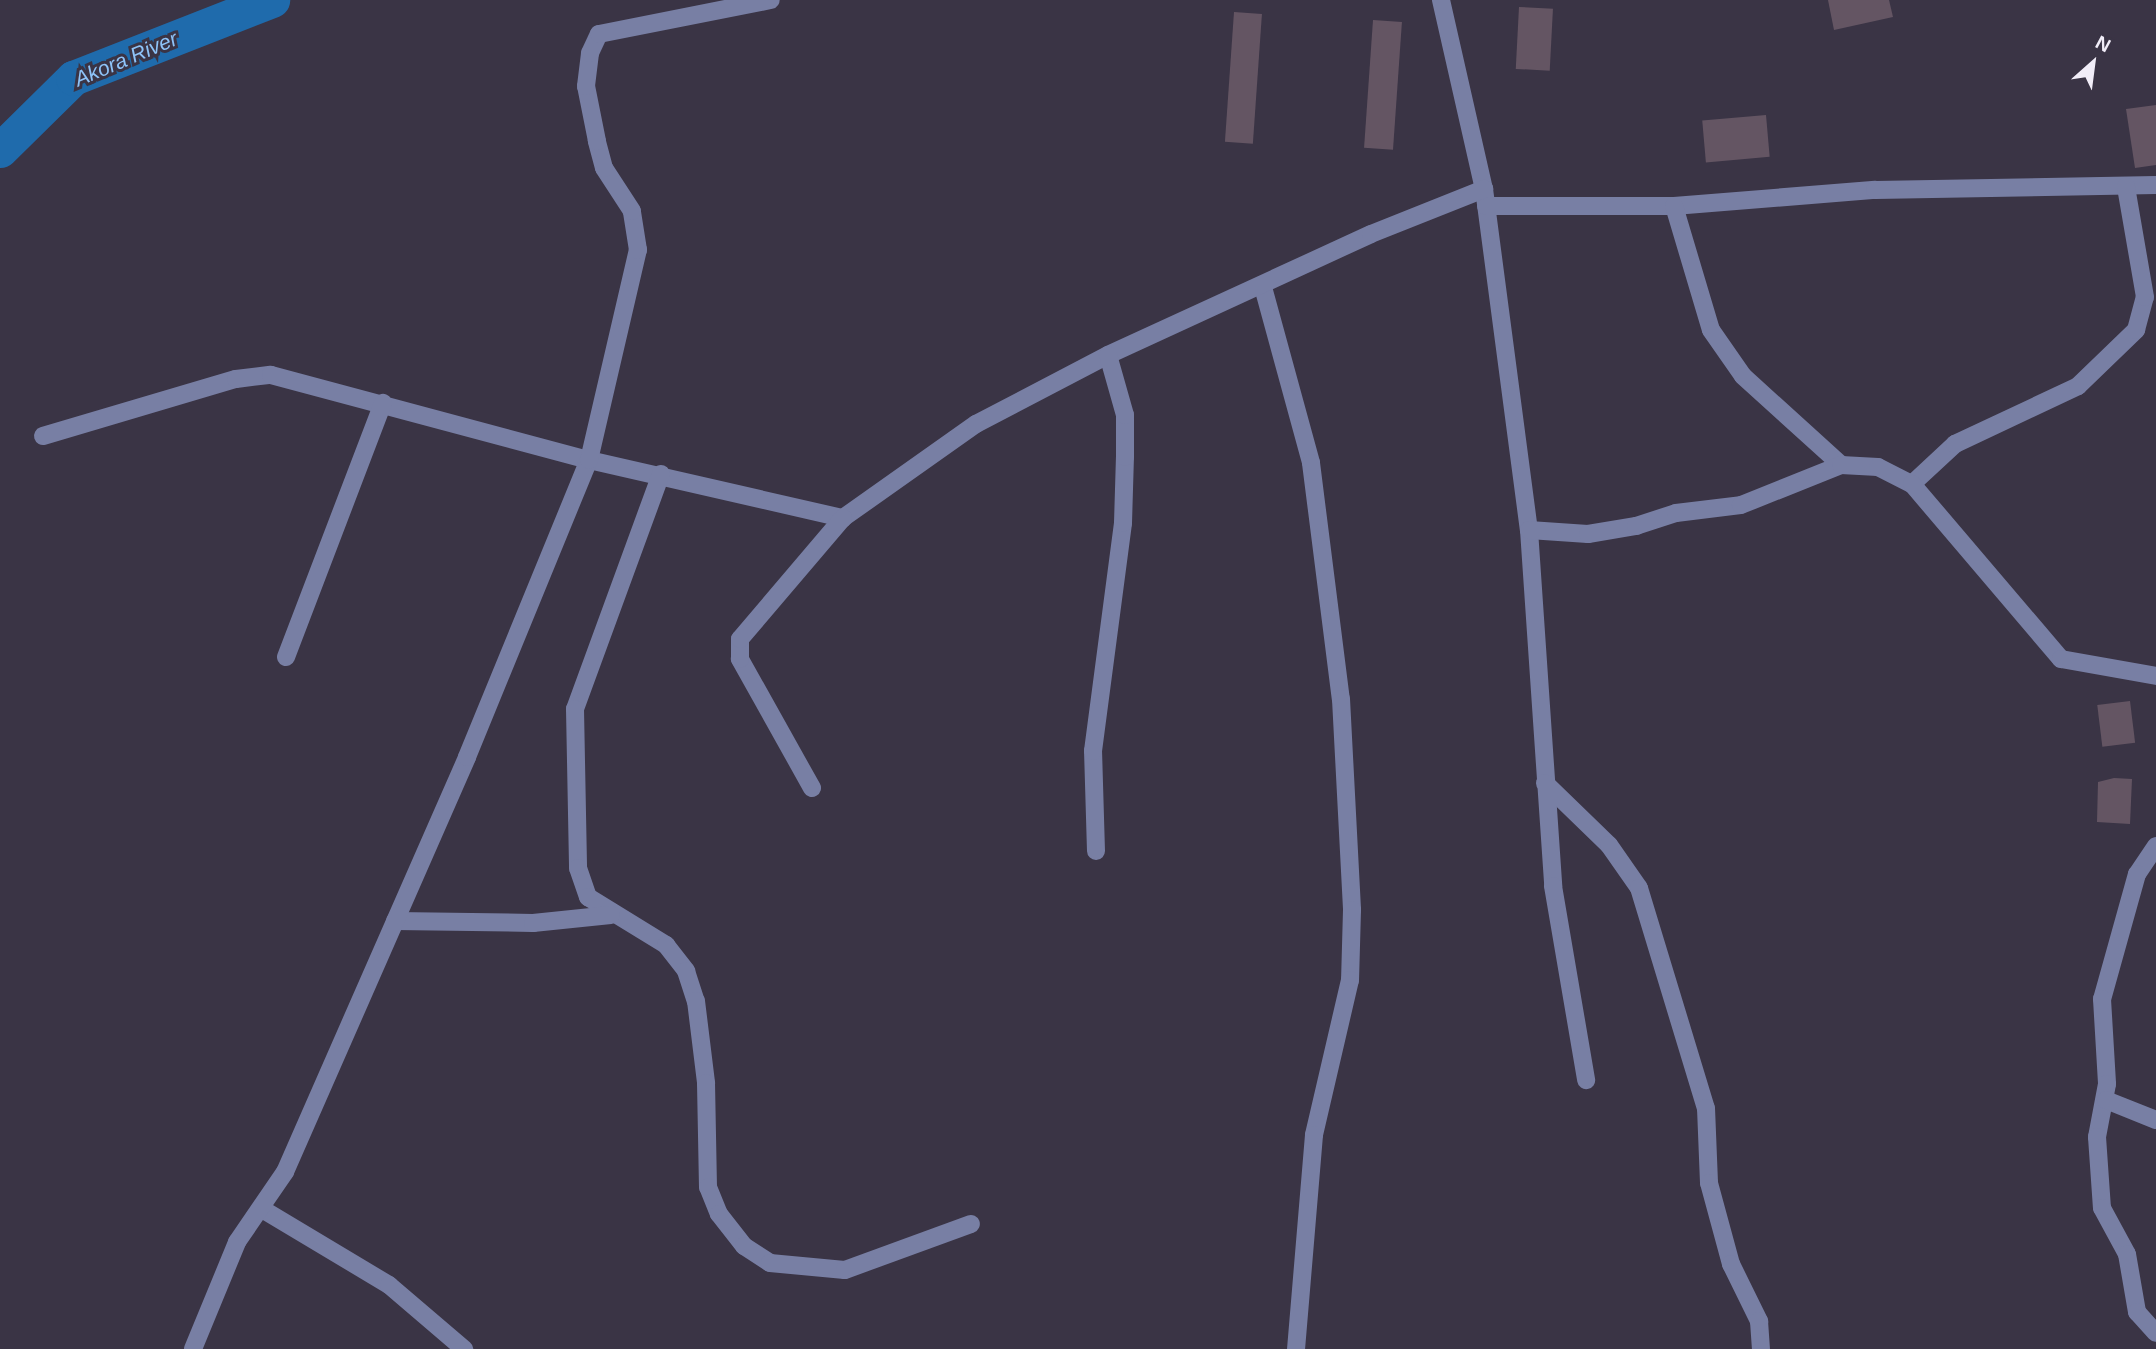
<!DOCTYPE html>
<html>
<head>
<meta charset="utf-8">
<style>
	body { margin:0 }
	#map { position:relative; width:2156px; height:1349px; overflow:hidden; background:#3a3445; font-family:Helvetica,sans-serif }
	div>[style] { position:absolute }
	.river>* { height:35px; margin:-17.5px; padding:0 17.5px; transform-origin:17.5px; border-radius:17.5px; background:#1f6bac }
	.building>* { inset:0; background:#645563; transform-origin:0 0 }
	.minor>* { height:18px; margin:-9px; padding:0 9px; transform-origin:9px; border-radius:9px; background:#787fa4 }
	span { translate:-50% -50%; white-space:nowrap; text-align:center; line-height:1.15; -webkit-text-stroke:6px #3a3445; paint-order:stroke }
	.water-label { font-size:21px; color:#8ec3f8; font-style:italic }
	.north { position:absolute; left:2058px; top:28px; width:70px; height:70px; -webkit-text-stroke:5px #3a3445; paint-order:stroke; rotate:28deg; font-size:19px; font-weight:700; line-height:28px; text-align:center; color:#f1edf8 }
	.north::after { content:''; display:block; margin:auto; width:24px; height:32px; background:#f1edf8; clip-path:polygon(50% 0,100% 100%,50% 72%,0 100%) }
</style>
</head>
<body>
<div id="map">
	<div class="river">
		<div style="left:0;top:150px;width:103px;rotate:-44.6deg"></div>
		<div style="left:73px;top:78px;width:214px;rotate:-21.4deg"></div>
	</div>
	<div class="building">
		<div style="clip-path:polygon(1828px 0,1889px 0,1893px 17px,1834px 30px)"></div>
		<div style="left:1519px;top:7px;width:34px;height:62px;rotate:3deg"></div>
		<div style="left:1234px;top:12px;width:28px;height:130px;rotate:4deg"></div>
		<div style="left:1373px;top:20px;width:29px;height:128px;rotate:4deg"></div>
		<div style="clip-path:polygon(2156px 105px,2156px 165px,2135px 168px,2126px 109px)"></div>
		<div style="left:1766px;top:115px;width:42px;height:64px;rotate:85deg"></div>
		<div style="left:2130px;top:701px;width:42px;height:33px;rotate:83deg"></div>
		<div style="clip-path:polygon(2114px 778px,2132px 779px,2130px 824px,2097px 822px,2098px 782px)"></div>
	</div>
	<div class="minor">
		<div style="left:1441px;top:0;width:194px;rotate:77.2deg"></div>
		<div style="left:1484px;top:189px;width:344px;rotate:82.5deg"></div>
		<div style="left:1529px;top:530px;width:357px;rotate:86.1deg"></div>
		<div style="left:1553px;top:886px;width:197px;rotate:80.3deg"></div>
		<div style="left:1486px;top:206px;width:188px"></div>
		<div style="left:1674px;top:206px;width:202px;rotate:-4.6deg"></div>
		<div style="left:1875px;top:190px;width:281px;rotate:-1deg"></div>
		<div style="left:1674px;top:206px;width:129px;rotate:73.4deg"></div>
		<div style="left:1711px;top:330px;width:56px;rotate:55.2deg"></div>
		<div style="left:1743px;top:376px;width:132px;rotate:42.2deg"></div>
		<div style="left:1263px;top:287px;width:182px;rotate:74.7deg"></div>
		<div style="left:1311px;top:463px;width:238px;rotate:82.8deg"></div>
		<div style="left:1341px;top:699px;width:211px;rotate:87deg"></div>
		<div style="left:1352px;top:910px;width:70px;rotate:91.6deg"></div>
		<div style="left:1350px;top:980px;width:159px;rotate:103.1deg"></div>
		<div style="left:1314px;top:1135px;width:215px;rotate:94.8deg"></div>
		<div style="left:43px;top:436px;width:201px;rotate:-16.5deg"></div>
		<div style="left:236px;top:379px;width:35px;rotate:-7deg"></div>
		<div style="left:271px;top:375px;width:329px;rotate:15deg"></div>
		<div style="left:589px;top:460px;width:261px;rotate:12.9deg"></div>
		<div style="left:843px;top:518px;width:163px;rotate:-35.3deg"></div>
		<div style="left:976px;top:424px;width:149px;rotate:-27.6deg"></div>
		<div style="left:1108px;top:355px;width:289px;rotate:-24.7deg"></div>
		<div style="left:1371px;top:234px;width:122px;rotate:-21.7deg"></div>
		<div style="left:661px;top:474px;width:250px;rotate:110.1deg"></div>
		<div style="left:575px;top:709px;width:159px;rotate:88.9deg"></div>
		<div style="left:578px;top:868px;width:31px;rotate:71deg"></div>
		<div style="left:588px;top:897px;width:92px;rotate:31.6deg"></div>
		<div style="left:666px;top:945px;width:33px;rotate:52deg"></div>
		<div style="left:686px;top:971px;width:32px;rotate:72deg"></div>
		<div style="left:696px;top:1001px;width:83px;rotate:83deg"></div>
		<div style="left:706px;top:1083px;width:104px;rotate:88.9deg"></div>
		<div style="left:708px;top:1187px;width:29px;rotate:68deg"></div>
		<div style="left:719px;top:1214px;width:41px;rotate:52deg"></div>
		<div style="left:744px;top:1246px;width:31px;rotate:33deg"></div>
		<div style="left:770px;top:1263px;width:75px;rotate:5.3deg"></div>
		<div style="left:845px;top:1270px;width:134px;rotate:-20.1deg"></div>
		<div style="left:1912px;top:484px;width:59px;rotate:-42.9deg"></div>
		<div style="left:1955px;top:444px;width:136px;rotate:-25.2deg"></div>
		<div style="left:2078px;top:386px;width:81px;rotate:-44deg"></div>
		<div style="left:2136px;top:330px;width:34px;rotate:-75deg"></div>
		<div style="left:2145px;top:297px;width:112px;rotate:-99.8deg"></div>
		<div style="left:1529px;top:530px;width:59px;rotate:3.9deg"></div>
		<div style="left:1588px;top:534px;width:49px;rotate:-9.5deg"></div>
		<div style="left:1636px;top:526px;width:42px;rotate:-18deg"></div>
		<div style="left:1676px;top:513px;width:65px;rotate:-7deg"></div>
		<div style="left:1741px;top:505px;width:108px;rotate:-21.8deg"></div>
		<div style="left:1841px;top:465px;width:37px;rotate:3deg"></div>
		<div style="left:1878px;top:467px;width:38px;rotate:27deg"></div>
		<div style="left:1912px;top:484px;width:230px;rotate:49.6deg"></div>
		<div style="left:2061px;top:659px;width:97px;rotate:10.1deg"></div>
		<div style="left:286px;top:657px;width:272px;rotate:-69.1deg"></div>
		<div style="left:1545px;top:783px;width:89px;rotate:44.1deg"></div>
		<div style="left:1609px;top:845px;width:52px;rotate:55.1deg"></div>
		<div style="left:1639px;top:888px;width:230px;rotate:73.1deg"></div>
		<div style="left:1706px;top:1108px;width:75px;rotate:87.7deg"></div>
		<div style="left:1709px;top:1183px;width:84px;rotate:74.8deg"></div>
		<div style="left:1731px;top:1264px;width:64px;rotate:63.8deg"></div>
		<div style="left:1759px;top:1321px;width:28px;rotate:86deg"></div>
		<div style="left:812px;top:788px;width:148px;rotate:-119.2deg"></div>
		<div style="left:740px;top:659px;width:20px;rotate:-90deg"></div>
		<div style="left:740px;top:639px;width:159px;rotate:-49.6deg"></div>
		<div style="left:2156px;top:846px;width:34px;rotate:124deg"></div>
		<div style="left:2137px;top:874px;width:130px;rotate:105.6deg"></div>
		<div style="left:2102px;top:999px;width:85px;rotate:86.6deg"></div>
		<div style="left:2107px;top:1084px;width:54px;rotate:100.7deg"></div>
		<div style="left:2097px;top:1137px;width:71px;rotate:86deg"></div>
		<div style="left:2102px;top:1208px;width:52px;rotate:61.5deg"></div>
		<div style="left:2127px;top:1254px;width:59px;rotate:80.2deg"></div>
		<div style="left:2137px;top:1312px;width:28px;rotate:48deg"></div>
		<div style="left:1096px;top:851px;width:100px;rotate:-91.7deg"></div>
		<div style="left:1093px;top:751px;width:230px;rotate:-82.5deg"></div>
		<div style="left:1123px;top:523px;width:66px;rotate:-88.3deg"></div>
		<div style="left:1125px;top:457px;width:42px;rotate:-90deg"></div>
		<div style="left:1125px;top:415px;width:62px;rotate:-105.8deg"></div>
		<div style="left:395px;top:921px;width:138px;rotate:0.8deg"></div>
		<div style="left:533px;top:923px;width:78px;rotate:-5.9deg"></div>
		<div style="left:2106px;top:1100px;width:54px;rotate:21.8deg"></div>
		<div style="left:262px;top:1209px;width:148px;rotate:30.9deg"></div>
		<div style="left:389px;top:1285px;width:99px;rotate:40.5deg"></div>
		<div style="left:193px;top:1349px;width:116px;rotate:-67.6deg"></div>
		<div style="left:237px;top:1242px;width:85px;rotate:-55.6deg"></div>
		<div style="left:285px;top:1172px;width:453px;rotate:-66.3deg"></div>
		<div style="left:467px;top:757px;width:321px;rotate:-67.7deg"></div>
		<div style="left:589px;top:460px;width:216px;rotate:-76.9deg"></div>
		<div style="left:638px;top:250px;width:39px;rotate:-99deg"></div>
		<div style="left:632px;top:211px;width:51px;rotate:-123.1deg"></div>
		<div style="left:604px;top:168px;width:28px;rotate:-105deg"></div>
		<div style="left:597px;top:141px;width:56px;rotate:-101.3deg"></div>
		<div style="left:586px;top:86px;width:33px;rotate:-83deg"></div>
		<div style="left:590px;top:53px;width:21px;rotate:-65deg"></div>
		<div style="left:599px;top:34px;width:175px;rotate:-11.2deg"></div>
	</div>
	<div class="water-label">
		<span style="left:126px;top:59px;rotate:-23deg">Akora River</span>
	</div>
	<div class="north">N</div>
</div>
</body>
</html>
